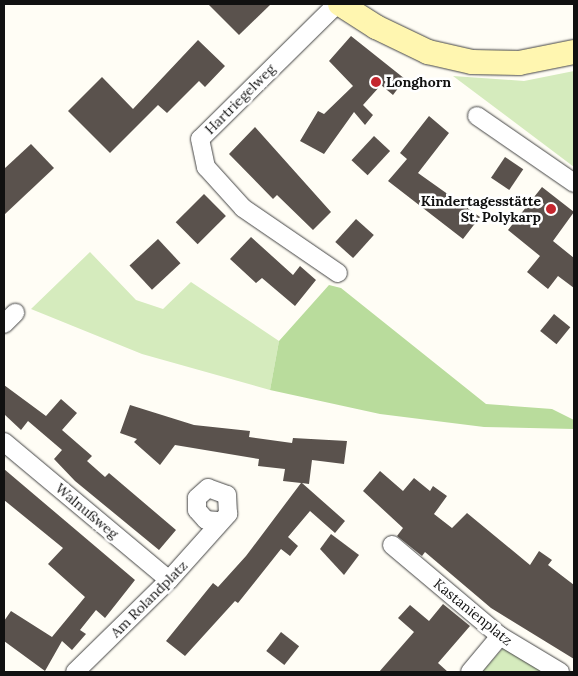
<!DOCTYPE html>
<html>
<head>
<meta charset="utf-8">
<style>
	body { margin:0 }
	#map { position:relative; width:578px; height:676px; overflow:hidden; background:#fffdf5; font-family:Lora,serif }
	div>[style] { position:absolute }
	.green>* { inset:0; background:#d5ebbd }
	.forest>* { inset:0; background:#b9dc9c }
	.building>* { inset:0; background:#5a524d; transform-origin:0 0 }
	.roads { filter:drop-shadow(0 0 1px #444) drop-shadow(0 0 1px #444) }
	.street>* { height:18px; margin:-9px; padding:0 9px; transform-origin:9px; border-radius:9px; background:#fff }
	.secondary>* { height:24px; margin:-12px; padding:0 12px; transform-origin:12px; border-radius:12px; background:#fff6b0 }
	.dots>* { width:14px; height:14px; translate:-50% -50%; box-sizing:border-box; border:2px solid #fff; border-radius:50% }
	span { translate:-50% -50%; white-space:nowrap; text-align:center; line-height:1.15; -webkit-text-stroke:5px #fff; paint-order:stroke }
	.poi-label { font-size:14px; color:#111; font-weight:700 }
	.left { translate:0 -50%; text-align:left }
	.right { translate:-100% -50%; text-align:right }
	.street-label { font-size:14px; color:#111 }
	.frame { position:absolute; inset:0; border:5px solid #111; pointer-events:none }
</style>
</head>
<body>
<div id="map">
	<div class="green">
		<div style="clip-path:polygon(574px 71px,574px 167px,453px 76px,524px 81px)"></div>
		<div style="clip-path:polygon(90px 252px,136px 300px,163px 309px,191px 282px,279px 341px,270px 390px,142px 354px,31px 309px)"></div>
		<div style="clip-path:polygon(503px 648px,544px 672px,482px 672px)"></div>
	</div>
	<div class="forest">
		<div style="clip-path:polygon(329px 285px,341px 288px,486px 404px,552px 409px,574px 420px,574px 429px,484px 427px,380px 414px,270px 390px,279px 341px)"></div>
	</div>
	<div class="building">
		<div style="clip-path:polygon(208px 4px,271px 4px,239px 35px)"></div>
		<div style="clip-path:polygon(351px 36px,405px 79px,393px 95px,381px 85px,363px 105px,373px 115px,365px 125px,354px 112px,324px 154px,300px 141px,318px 111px,324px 114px,353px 86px,329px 61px)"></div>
		<div style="clip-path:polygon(198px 40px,225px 66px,205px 87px,199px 81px,167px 113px,158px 105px,110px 153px,68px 111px,102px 77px,133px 109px)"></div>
		<div style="clip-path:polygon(429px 116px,449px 133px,418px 173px,480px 217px,463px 239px,388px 181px,407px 159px,400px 153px)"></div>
		<div style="clip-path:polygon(255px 127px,331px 212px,313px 230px,277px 195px,273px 199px,229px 154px)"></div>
		<div style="left:374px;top:136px;width:22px;height:33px;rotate:43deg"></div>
		<div style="clip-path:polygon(31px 144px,54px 168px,4px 215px,4px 169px)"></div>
		<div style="left:505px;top:157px;width:22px;height:25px;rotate:34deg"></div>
		<div style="clip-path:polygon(542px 187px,574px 212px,553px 241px,574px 258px,574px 288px,558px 276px,548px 289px,527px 272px,540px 256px,508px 230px)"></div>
		<div style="left:204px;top:194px;width:31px;height:40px;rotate:45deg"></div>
		<div style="left:356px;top:219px;width:24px;height:31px;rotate:42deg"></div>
		<div style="clip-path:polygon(251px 237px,293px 275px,300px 266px,316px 280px,295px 306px,262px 278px,256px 283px,230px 259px)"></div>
		<div style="left:158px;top:239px;width:33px;height:39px;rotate:47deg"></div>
		<div style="left:554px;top:314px;width:21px;height:22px;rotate:39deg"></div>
		<div style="clip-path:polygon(4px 385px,46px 416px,61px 399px,77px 413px,62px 430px,92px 456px,87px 461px,105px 477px,109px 473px,176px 530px,159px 550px,75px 481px,54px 459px,62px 450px,28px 421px,21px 430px,4px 414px)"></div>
		<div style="clip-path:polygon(130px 405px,194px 425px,250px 431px,249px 437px,292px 443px,293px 438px,347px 441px,344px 464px,312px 460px,309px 484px,302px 483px,345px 521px,335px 533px,310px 511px,288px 537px,298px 546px,290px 556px,281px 549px,238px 603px,235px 601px,185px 656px,166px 641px,213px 583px,218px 587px,246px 556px,301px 483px,283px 481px,285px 469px,258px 466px,259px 459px,175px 445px,160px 465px,134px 442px,137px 439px,120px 433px)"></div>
		<div style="clip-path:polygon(4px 469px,135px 580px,105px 618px,96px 610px,80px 630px,86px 634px,72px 650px,62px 641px,45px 671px,4px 641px,4px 621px,11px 611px,52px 637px,85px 597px,48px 564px,63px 548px,4px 500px)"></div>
		<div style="clip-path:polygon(380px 471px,403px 491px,414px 478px,430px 491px,433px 486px,447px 496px,434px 514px,452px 528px,467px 513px,530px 565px,539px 551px,552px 560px,548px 565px,574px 585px,574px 659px,491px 608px,425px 552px,422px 556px,397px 536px,403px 528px,363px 491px)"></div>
		<div style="clip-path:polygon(331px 534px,359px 555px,344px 575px,320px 549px)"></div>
		<div style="clip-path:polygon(443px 604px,470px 626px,438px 663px,448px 672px,379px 672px,414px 632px,398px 618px,410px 605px,429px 621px)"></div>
		<div style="left:281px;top:632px;width:23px;height:24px;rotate:38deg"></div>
	</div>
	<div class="roads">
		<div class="street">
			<div style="left:337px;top:4px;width:192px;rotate:135.4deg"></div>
			<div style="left:200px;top:139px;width:29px;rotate:78deg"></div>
			<div style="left:206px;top:167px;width:55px;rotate:47.9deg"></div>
			<div style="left:243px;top:208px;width:115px;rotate:34.4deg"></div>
			<div style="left:477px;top:116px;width:118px;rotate:34.6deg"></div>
			<div style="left:4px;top:324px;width:16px;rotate:-45deg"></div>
			<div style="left:4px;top:442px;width:215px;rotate:39.9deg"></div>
			<div style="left:392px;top:545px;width:141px;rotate:40.1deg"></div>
			<div style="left:500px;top:636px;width:70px;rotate:31deg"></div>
			<div style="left:75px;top:672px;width:132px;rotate:-44.4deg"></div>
			<div style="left:169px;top:580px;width:89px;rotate:-48.2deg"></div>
			<div style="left:228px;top:514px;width:19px;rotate:-93deg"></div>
			<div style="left:227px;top:495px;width:20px;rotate:-160deg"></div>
			<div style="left:208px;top:488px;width:15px;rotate:138deg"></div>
			<div style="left:197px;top:498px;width:12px;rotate:90deg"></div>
			<div style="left:197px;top:510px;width:13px;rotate:48deg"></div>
			<div style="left:206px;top:520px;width:11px;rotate:5deg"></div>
			<div style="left:470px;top:672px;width:47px;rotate:-50.2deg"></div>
		</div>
		<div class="secondary">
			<div style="left:340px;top:4px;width:43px;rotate:32.6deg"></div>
			<div style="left:376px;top:27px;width:58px;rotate:25.7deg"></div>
			<div style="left:428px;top:52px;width:45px;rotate:12.8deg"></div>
			<div style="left:472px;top:62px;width:47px;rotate:1.2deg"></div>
			<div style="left:519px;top:63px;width:56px;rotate:-11.3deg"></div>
		</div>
	</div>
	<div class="dots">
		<div style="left:376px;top:82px;background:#c4262e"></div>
		<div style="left:551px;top:209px;background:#c4262e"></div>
	</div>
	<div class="poi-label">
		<span class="left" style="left:386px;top:82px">Longhorn</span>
		<span class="right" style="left:541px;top:209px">Kindertagesstätte<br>St. Polykarp</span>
	</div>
	<div class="street-label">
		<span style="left:240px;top:99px;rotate:-45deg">Hartriegelweg</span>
		<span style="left:87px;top:511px;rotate:40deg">Walnußweg</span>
		<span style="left:149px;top:599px;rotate:-45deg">Am Rolandplatz</span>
		<span style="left:473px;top:612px;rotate:39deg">Kastanienplatz</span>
	</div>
	<div class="frame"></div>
</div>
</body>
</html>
